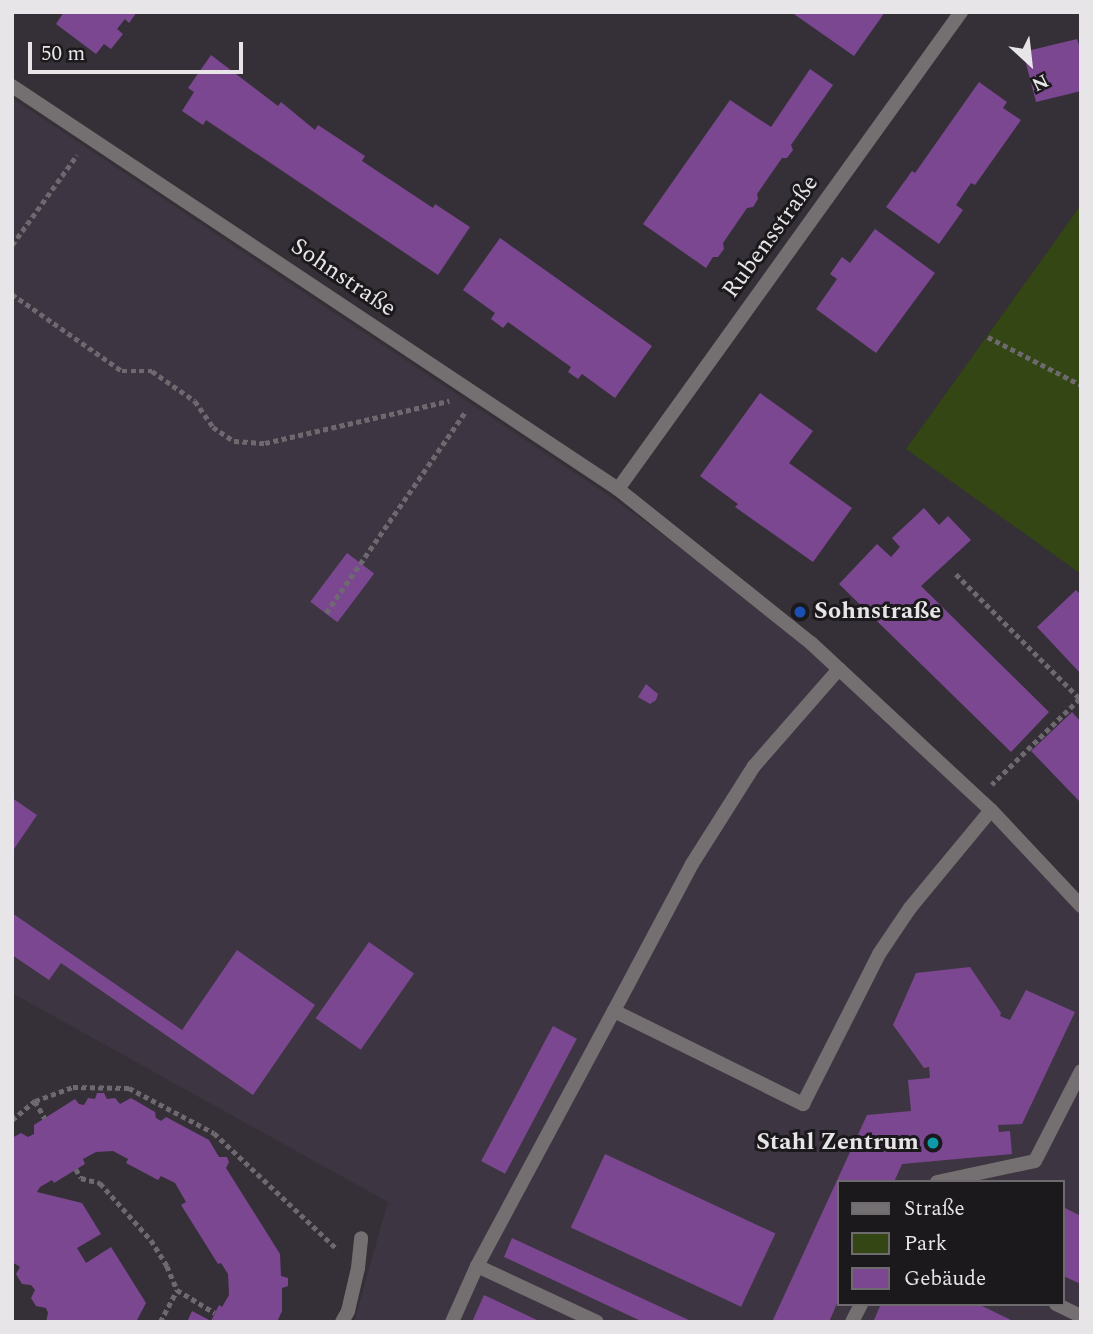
<!DOCTYPE html>
<html>
<head>
<meta charset="utf-8">
<style>
	body { margin:0 }
	#map { position:relative; width:1093px; height:1334px; overflow:hidden; background:#353037; font-family:Spectral,serif }
	div>[style] { position:absolute }
	.built>* { inset:0; background:#3e3542 }
	.green>* { inset:0; background:#334614 }
	.building>* { inset:0; background:#7b4790; transform-origin:0 0 }
	.path>* { height:4.5px; margin-top:-2.25px; transform-origin:0; background:repeating-linear-gradient(90deg,#6e696f 0 5px,transparent 0 8.5px) }
	.service>* { height:14px; margin:-7px; padding:0 7px; transform-origin:7px; border-radius:7px; background:#746f70 }
	.minor>* { height:14px; margin:-7px; padding:0 7px; transform-origin:7px; border-radius:7px; background:#746f70 }
	.dots>* { width:19px; height:19px; translate:-50% -50%; box-sizing:border-box; border:4px solid #1b191c; border-radius:50% }
	span { translate:-50% -50%; white-space:nowrap; text-align:center; line-height:1.15; -webkit-text-stroke:6px #1b191c; paint-order:stroke }
	.street-label { font-size:24px; color:#e8e5e9 }
	.poi-label { font-size:24px; color:#e8e5e9; font-weight:700 }
	.left { translate:0 -50%; text-align:left }
	.right { translate:-100% -50%; text-align:right }
	.frame { position:absolute; inset:0; border:14px solid #e8e5e9; pointer-events:none }
	.legend { position:absolute; left:837px; top:1180px; width:228px; height:126px; box-sizing:border-box; background:#1b191c; border:2px solid #6d6b6e; margin:0; padding:9px 12px; list-style:none; font-size:21px; color:#e8e5e9 }
	.legend li { display:flex; align-items:center; gap:14px; height:35px }
	.legend b { width:35px; border:2px solid #6d6b6e }
	.north { position:absolute; left:995px; top:28px; width:70px; height:70px; -webkit-text-stroke:5px #1b191c; paint-order:stroke; rotate:153deg; font-size:19px; font-weight:700; line-height:28px; text-align:center; color:#e8e5e9 }
	.north::after { content:''; display:block; margin:auto; width:24px; height:32px; background:#e8e5e9; clip-path:polygon(50% 0,100% 100%,50% 72%,0 100%) }
	.scale { position:absolute; left:28px; top:42px; width:215px; height:32px; box-sizing:border-box; border:4px solid #e8e5e9; border-top:0; padding-left:9px; font-size:21px; line-height:24px; white-space:nowrap; color:#e8e5e9; -webkit-text-stroke:5px #1b191c; paint-order:stroke }
</style>
</head>
<body>
<div id="map">
	<div class="built">
		<div style="clip-path:polygon(evenodd,12px 98px,614px 499px,787px 626px,1081px 897px,1081px 1322px,354px 1322px,388px 1202px,12px 993px,12px 98px,839px 1182px,1063px 1182px,1063px 1304px,839px 1304px,839px 1182px)"></div>
	</div>
	<div class="green">
		<div style="clip-path:polygon(1081px 205px,1081px 574px,906px 449px)"></div>
	</div>
	<div class="building">
		<div style="clip-path:polygon(64px 12px,137px 12px,129px 23px,125px 19px,117px 29px,123px 34px,111px 49px,104px 44px,96px 54px,56px 24px)"></div>
		<div style="clip-path:polygon(791px 12px,885px 12px,854px 56px)"></div>
		<div style="clip-path:polygon(1077px 39px,1081px 52px,1081px 91px,1036px 102px,1023px 52px)"></div>
		<div style="clip-path:polygon(211px 55px,278px 106px,281px 102px,315px 130px,318px 125px,365px 156px,362px 161px,433px 208px,435px 204px,470px 227px,438px 275px,206px 120px,203px 125px,182px 111px,194px 92px,188px 88px)"></div>
		<div style="clip-path:polygon(810px 69px,833px 85px,791px 145px,793px 150px,787px 158px,782px 158px,757px 194px,758px 199px,753px 207px,747px 208px,723px 243px,724px 249px,718px 257px,713px 257px,706px 268px,643px 224px,730px 100px,771px 127px)"></div>
		<div style="clip-path:polygon(979px 82px,1007px 102px,1003px 108px,1021px 120px,975px 185px,971px 183px,956px 205px,963px 210px,939px 244px,886px 207px,912px 171px,915px 173px)"></div>
		<div style="clip-path:polygon(875px 229px,935px 273px,876px 353px,816px 309px,837px 279px,830px 274px,842px 257px,850px 263px)"></div>
		<div style="clip-path:polygon(500px 238px,652px 346px,615px 398px,582px 374px,578px 379px,568px 372px,571px 367px,508px 322px,503px 328px,491px 319px,495px 313px,463px 290px)"></div>
		<div style="clip-path:polygon(760px 393px,813px 431px,789px 463px,852px 508px,813px 562px,735px 507px,738px 504px,700px 476px)"></div>
		<div style="clip-path:polygon(924px 508px,939px 525px,948px 516px,971px 540px,921px 586px,1049px 712px,1011px 752px,839px 584px,877px 544px,891px 557px,900px 547px,892px 538px)"></div>
		<div style="left:347px;top:553px;width:34px;height:61px;rotate:37deg"></div>
		<div style="clip-path:polygon(1076px 590px,1081px 595px,1081px 674px,1037px 627px)"></div>
		<div style="clip-path:polygon(646px 684px,658px 694px,656px 700px,650px 704px,638px 697px)"></div>
		<div style="clip-path:polygon(1072px 712px,1081px 722px,1081px 803px,1031px 751px)"></div>
		<div style="clip-path:polygon(12px 798px,37px 815px,12px 852px)"></div>
		<div style="clip-path:polygon(12px 913px,182px 1030px,237px 950px,315px 1005px,253px 1095px,61px 963px,49px 980px,12px 955px)"></div>
		<div style="left:369px;top:942px;width:55px;height:93px;rotate:35deg"></div>
		<div style="clip-path:polygon(970px 967px,1001px 1013px,1000px 1016px,1010px 1020px,1026px 990px,1075px 1012px,1022px 1124px,998px 1125px,999px 1132px,1010px 1131px,1012px 1154px,902px 1164px,894px 1182px,839px 1182px,839px 1299px,829px 1322px,772px 1322px,867px 1115px,911px 1111px,908px 1080px,930px 1078px,929px 1067px,924px 1068px,893px 1025px,916px 973px)"></div>
		<div style="left:553px;top:1026px;width:27px;height:153px;rotate:28deg"></div>
		<div style="clip-path:polygon(97px 1093px,104px 1093px,107px 1099px,115px 1098px,120px 1104px,131px 1098px,155px 1112px,156px 1118px,161px 1121px,166px 1117px,209px 1140px,219px 1157px,227px 1157px,229px 1162px,226px 1168px,280px 1254px,281px 1276px,288px 1278px,288px 1286px,282px 1288px,282px 1311px,277px 1322px,187px 1322px,192px 1311px,211px 1321px,219px 1305px,222px 1307px,229px 1295px,228px 1274px,221px 1263px,218px 1264px,181px 1205px,186px 1202px,175px 1183px,161px 1176px,158px 1180px,126px 1163px,128px 1159px,113px 1151px,96px 1152px,83px 1159px,85px 1164px,54px 1183px,52px 1180px,40px 1187px,37px 1192px,82px 1203px,101px 1234px,77px 1248px,86px 1263px,111px 1247px,146px 1303px,136px 1322px,46px 1322px,48px 1313px,46px 1308px,36px 1306px,31px 1298px,35px 1290px,31px 1285px,22px 1284px,16px 1274px,20px 1267px,12px 1262px,12px 1138px,21px 1133px,28px 1137px,34px 1134px,34px 1125px,45px 1118px,75px 1099px,79px 1104px,84px 1105px,88px 1098px,95px 1099px)"></div>
		<div style="left:605px;top:1154px;width:188px;height:81px;rotate:25deg"></div>
		<div style="clip-path:polygon(1063px 1207px,1081px 1216px,1081px 1284px,1063px 1276px)"></div>
		<div style="clip-path:polygon(512px 1238px,693px 1322px,643px 1322px,504px 1257px)"></div>
		<div style="clip-path:polygon(484px 1295px,541px 1322px,472px 1322px)"></div>
		<div style="clip-path:polygon(881px 1304px,978px 1304px,1015px 1322px,873px 1322px)"></div>
	</div>
	<div class="path">
		<div style="left:12px;top:245px;width:111px;rotate:-54.2deg"></div>
		<div style="left:12px;top:294px;width:134px;rotate:35deg"></div>
		<div style="left:122px;top:371px;width:30px"></div>
		<div style="left:152px;top:371px;width:52px;rotate:34.9deg"></div>
		<div style="left:195px;top:401px;width:32px;rotate:55deg"></div>
		<div style="left:213px;top:427px;width:25px;rotate:34deg"></div>
		<div style="left:234px;top:441px;width:31px;rotate:4deg"></div>
		<div style="left:265px;top:443px;width:189px;rotate:-12.9deg"></div>
		<div style="left:988px;top:337px;width:105px;rotate:27.3deg"></div>
		<div style="left:956px;top:574px;width:176px;rotate:45.2deg"></div>
		<div style="left:1080px;top:699px;width:123px;rotate:135.7deg"></div>
		<div style="left:326px;top:613px;width:244px;rotate:-55.3deg"></div>
		<div style="left:35px;top:1101px;width:40px;rotate:-20.2deg"></div>
		<div style="left:73px;top:1087px;width:56px;rotate:1deg"></div>
		<div style="left:129px;top:1088px;width:96px;rotate:27.9deg"></div>
		<div style="left:214px;top:1133px;width:170px;rotate:43.3deg"></div>
		<div style="left:12px;top:1120px;width:30px;rotate:-40deg"></div>
		<div style="left:35px;top:1101px;width:20px;rotate:60deg"></div>
		<div style="left:76px;top:1169px;width:10px;rotate:61deg"></div>
		<div style="left:81px;top:1178px;width:20px;rotate:15deg"></div>
		<div style="left:100px;top:1183px;width:76px;rotate:48.2deg"></div>
		<div style="left:151px;top:1240px;width:31px;rotate:58deg"></div>
		<div style="left:167px;top:1266px;width:26px;rotate:67deg"></div>
		<div style="left:177px;top:1290px;width:44px;rotate:31.2deg"></div>
		<div style="left:160px;top:1322px;width:36px;rotate:-62deg"></div>
	</div>
	<div class="service">
		<div style="left:839px;top:669px;width:129px;rotate:131.2deg"></div>
		<div style="left:754px;top:766px;width:116px;rotate:122.3deg"></div>
		<div style="left:692px;top:864px;width:166px;rotate:118deg"></div>
		<div style="left:614px;top:1011px;width:211px;rotate:26.2deg"></div>
		<div style="left:803px;top:1104px;width:168px;rotate:-63.1deg"></div>
		<div style="left:879px;top:954px;width:55px;rotate:-56deg"></div>
		<div style="left:910px;top:908px;width:127px;rotate:-50.4deg"></div>
		<div style="left:937px;top:1182px;width:100px;rotate:-12.1deg"></div>
		<div style="left:1035px;top:1161px;width:101px;rotate:-62.9deg"></div>
		<div style="left:477px;top:1266px;width:132px;rotate:25deg"></div>
		<div style="left:1056px;top:1304px;width:28px;rotate:26deg"></div>
		<div style="left:452px;top:1322px;width:61px;rotate:-65.9deg"></div>
		<div style="left:477px;top:1266px;width:289px;rotate:-61.8deg"></div>
		<div style="left:852px;top:1322px;width:20px;rotate:-63deg"></div>
	</div>
	<div class="minor">
		<div style="left:12px;top:86px;width:728px;rotate:33.62deg"></div>
		<div style="left:618px;top:489px;width:247px;rotate:38.6deg"></div>
		<div style="left:811px;top:643px;width:246px;rotate:42.9deg"></div>
		<div style="left:991px;top:810px;width:132px;rotate:46.8deg"></div>
		<div style="left:618px;top:489px;width:588px;rotate:-54.28deg"></div>
		<div style="left:342px;top:1322px;width:13px;rotate:-61deg"></div>
		<div style="left:348px;top:1311px;width:44px;rotate:-76.9deg"></div>
		<div style="left:358px;top:1268px;width:30px;rotate:-84deg"></div>
	</div>
	<div class="dots">
		<div style="left:800px;top:612px;background:#1a4fb4"></div>
		<div style="left:933px;top:1143px;background:#0f9aa8"></div>
	</div>
	<div class="street-label">
		<span style="left:771px;top:237px;rotate:-54deg">Rubensstraße</span>
		<span style="left:343px;top:278px;rotate:34deg">Sohnstraße</span>
	</div>
	<div class="poi-label">
		<span class="left" style="left:814px;top:612px">Sohnstraße</span>
		<span class="right" style="left:919px;top:1143px">Stahl Zentrum</span>
	</div>
	<div class="frame"></div>
	<ul class="legend">
	<li><b style="height:9px;background:#746f70"></b>Straße</li>
	<li><b style="height:19px;background:#334614"></b>Park</li>
	<li><b style="height:19px;background:#7b4790"></b>Gebäude</li>
	</ul>
	<div class="north">N</div>
	<div class="scale">50 m</div>
</div>
</body>
</html>
